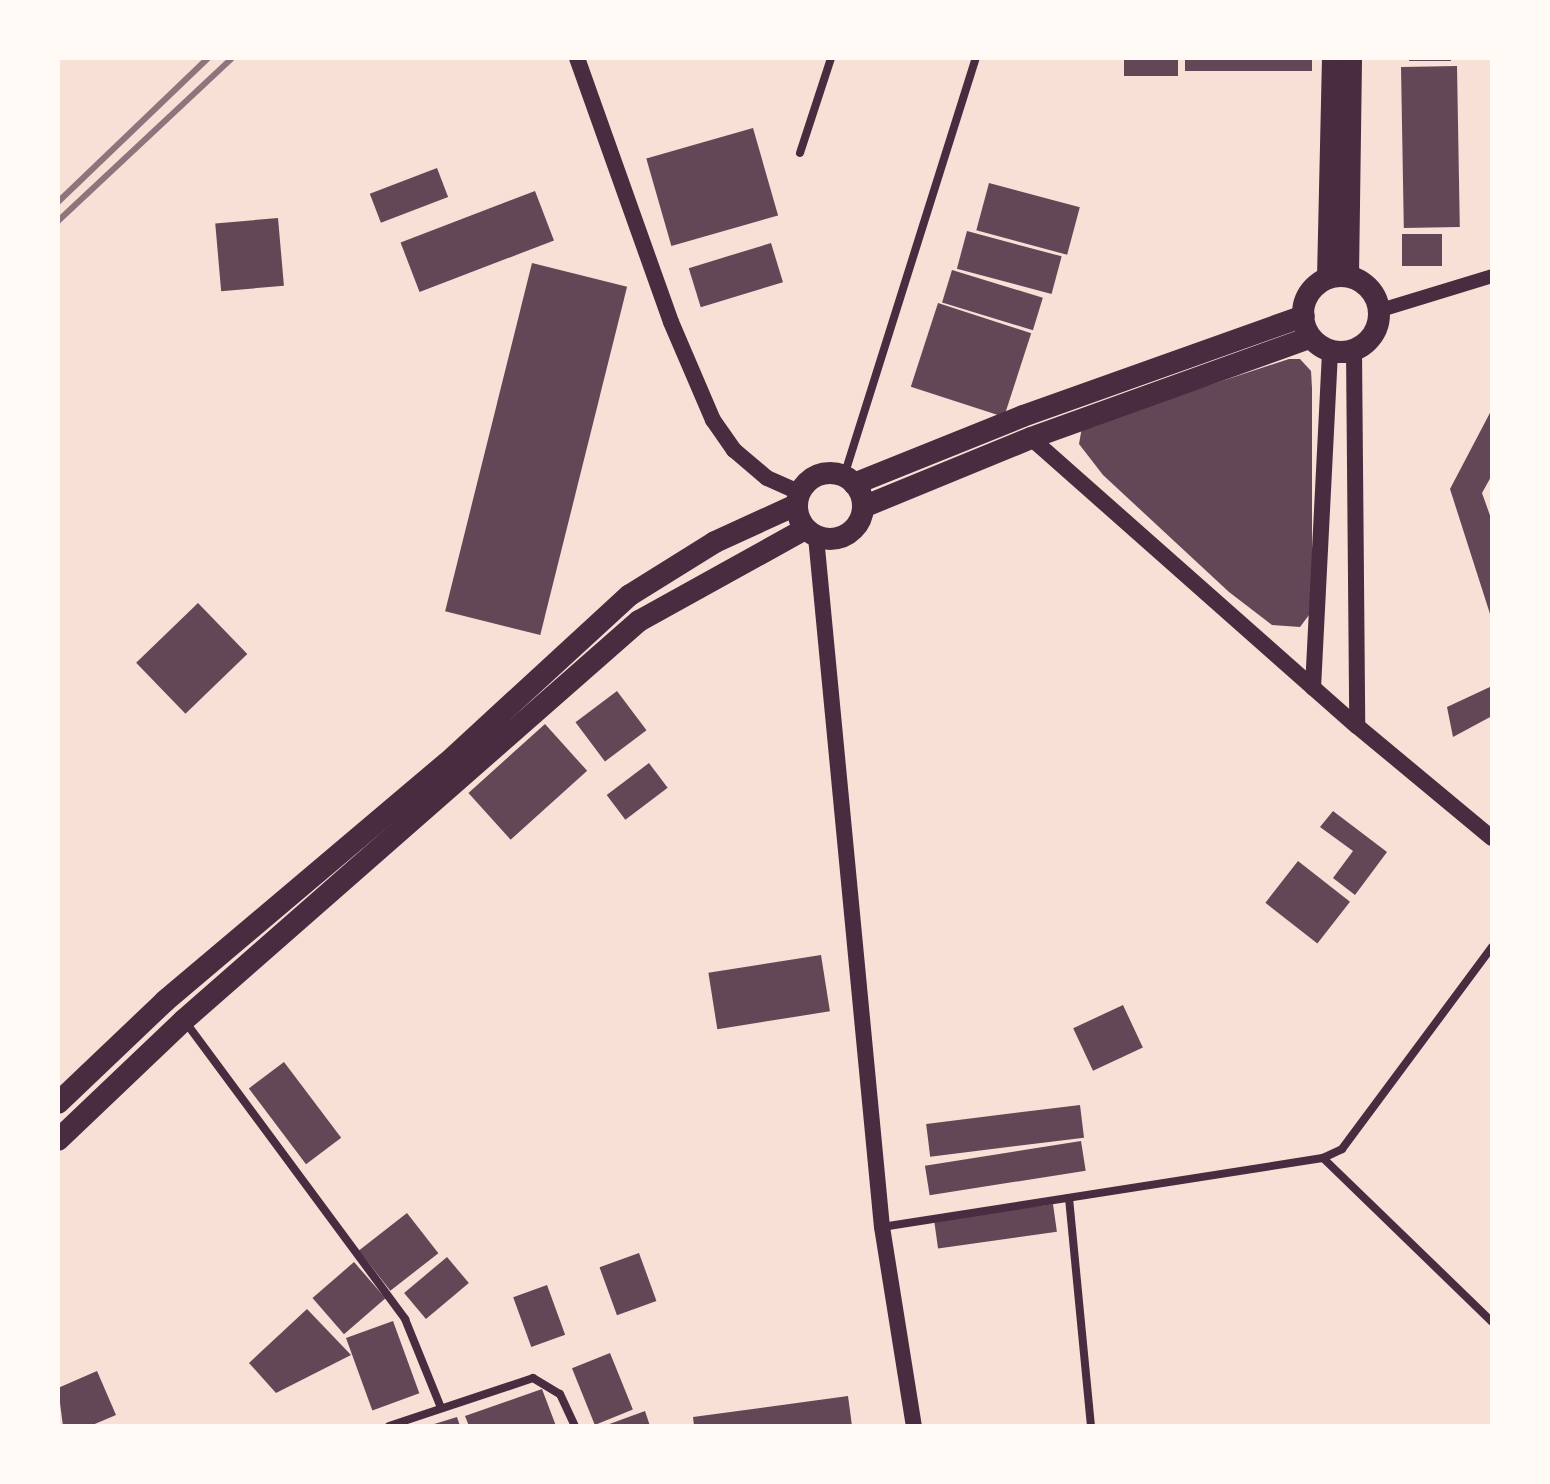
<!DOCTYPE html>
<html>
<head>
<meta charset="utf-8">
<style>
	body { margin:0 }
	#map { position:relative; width:1550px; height:1484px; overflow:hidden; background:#f7e1d7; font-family:Barlow,sans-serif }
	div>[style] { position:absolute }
	.building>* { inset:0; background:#644757; transform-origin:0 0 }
	.minor>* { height:8px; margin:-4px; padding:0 4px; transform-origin:4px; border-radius:4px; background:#4a2c40 }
	.tertiary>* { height:14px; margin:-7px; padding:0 7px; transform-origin:7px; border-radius:7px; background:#4a2c40 }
	.secondary>* { height:16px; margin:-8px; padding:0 8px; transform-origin:8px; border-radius:8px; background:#4a2c40 }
	.trunk>* { height:22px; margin:-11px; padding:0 11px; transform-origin:11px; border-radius:11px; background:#4a2c40 }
	.trunk>.ring { margin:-11px; padding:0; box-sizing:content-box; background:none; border:22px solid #4a2c40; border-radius:50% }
	.rail>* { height:6px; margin:-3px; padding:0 3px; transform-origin:3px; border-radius:3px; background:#8f747c }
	span { translate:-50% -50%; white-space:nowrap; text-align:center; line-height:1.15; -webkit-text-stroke:8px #fffaf5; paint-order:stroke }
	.frame { position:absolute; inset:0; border:60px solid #fffaf5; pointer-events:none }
</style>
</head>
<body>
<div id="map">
	<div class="building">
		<div style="left:1124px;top:58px;width:54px;height:18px"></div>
		<div style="left:1185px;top:58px;width:127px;height:13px"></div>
		<div style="left:1409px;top:58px;width:42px;height:3px"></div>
		<div style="left:1457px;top:66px;width:161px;height:56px;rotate:89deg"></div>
		<div style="left:753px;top:128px;width:91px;height:111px;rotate:74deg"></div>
		<div style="left:437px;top:168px;width:31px;height:72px;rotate:69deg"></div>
		<div style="left:989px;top:183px;width:94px;height:49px;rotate:15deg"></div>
		<div style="left:535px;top:191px;width:53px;height:144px;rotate:69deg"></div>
		<div style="left:278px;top:218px;width:68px;height:63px;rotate:85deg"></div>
		<div style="left:967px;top:231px;width:98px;height:39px;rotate:15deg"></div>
		<div style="left:1442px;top:234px;width:32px;height:40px;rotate:90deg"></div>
		<div style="left:771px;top:243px;width:41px;height:86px;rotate:73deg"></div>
		<div style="left:532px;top:263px;width:98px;height:359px;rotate:14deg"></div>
		<div style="left:952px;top:270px;width:95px;height:34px;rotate:17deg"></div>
		<div style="left:938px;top:303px;width:98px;height:88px;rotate:18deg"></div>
		<div style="clip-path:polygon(1289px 359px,1300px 359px,1311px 371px,1312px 388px,1312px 584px,1309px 615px,1300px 627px,1272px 625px,1229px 592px,1103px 475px,1079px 444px,1082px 427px)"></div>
		<div style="clip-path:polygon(1492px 409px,1492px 475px,1482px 493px,1492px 521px,1491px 617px,1450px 489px)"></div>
		<div style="left:198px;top:603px;width:71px;height:86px;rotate:46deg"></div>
		<div style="clip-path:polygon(1492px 686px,1492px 716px,1453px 737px,1447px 707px)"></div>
		<div style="left:617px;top:691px;width:49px;height:52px;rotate:53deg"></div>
		<div style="left:545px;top:724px;width:63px;height:103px;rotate:48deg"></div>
		<div style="left:649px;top:763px;width:31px;height:53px;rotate:53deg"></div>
		<div style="clip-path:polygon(1333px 811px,1387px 852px,1355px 895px,1333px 878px,1353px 851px,1320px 827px)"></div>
		<div style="left:1298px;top:861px;width:66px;height:53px;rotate:38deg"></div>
		<div style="left:821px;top:955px;width:57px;height:114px;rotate:81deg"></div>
		<div style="left:1123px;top:1005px;width:47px;height:55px;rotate:65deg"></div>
		<div style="left:284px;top:1062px;width:95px;height:44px;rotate:53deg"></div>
		<div style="left:1080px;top:1105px;width:33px;height:155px;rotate:83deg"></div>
		<div style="left:1081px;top:1141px;width:30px;height:158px;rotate:81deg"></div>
		<div style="left:1053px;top:1204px;width:28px;height:120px;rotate:82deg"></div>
		<div style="left:407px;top:1213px;width:51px;height:61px;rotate:52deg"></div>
		<div style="left:639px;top:1253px;width:51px;height:42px;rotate:70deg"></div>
		<div style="left:447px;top:1257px;width:34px;height:56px;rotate:50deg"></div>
		<div style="left:354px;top:1262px;width:48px;height:55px;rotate:49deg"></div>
		<div style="left:547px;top:1285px;width:53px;height:36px;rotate:70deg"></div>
		<div style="clip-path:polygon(307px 1309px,351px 1355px,276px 1393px,249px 1363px)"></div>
		<div style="left:393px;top:1321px;width:77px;height:50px;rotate:70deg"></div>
		<div style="left:610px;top:1353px;width:61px;height:41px;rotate:68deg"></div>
		<div style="clip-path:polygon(97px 1371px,116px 1415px,90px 1426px,63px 1426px,58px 1388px)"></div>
		<div style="clip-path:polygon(542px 1389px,556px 1426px,469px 1426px,465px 1416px)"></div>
		<div style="clip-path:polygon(848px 1396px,852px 1426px,694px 1426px,693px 1417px)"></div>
		<div style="clip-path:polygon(645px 1411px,650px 1426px,604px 1426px)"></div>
		<div style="clip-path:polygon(457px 1417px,460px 1426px,431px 1426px,431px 1425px)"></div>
	</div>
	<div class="minor">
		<div style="left:800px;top:153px;width:100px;rotate:-71.9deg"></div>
		<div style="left:844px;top:476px;width:438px;rotate:-72.5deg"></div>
		<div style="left:184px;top:1020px;width:372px;rotate:53.5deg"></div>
		<div style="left:405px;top:1319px;width:93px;rotate:67.9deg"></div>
		<div style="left:1323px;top:1158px;width:235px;rotate:44.1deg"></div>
		<div style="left:1069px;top:1198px;width:229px;rotate:84.5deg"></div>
		<div style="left:882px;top:1227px;width:446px;rotate:-8.9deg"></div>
		<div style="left:1323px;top:1158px;width:21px;rotate:-25deg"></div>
		<div style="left:1342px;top:1149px;width:252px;rotate:-53.4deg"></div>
		<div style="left:389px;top:1426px;width:152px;rotate:-18.4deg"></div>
		<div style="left:533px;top:1378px;width:31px;rotate:31deg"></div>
		<div style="left:560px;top:1394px;width:35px;rotate:65deg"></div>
	</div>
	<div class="tertiary">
		<div style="left:1381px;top:310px;width:116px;rotate:-17deg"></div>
	</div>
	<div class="secondary">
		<div style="left:577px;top:58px;width:280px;rotate:70.4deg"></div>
		<div style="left:671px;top:322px;width:107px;rotate:66.8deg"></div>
		<div style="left:713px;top:420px;width:37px;rotate:55deg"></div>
		<div style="left:734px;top:450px;width:43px;rotate:40.3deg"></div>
		<div style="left:767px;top:478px;width:36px;rotate:24deg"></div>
		<div style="left:1354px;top:350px;width:376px;rotate:89.5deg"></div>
		<div style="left:1031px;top:438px;width:435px;rotate:41.5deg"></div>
		<div style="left:1357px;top:726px;width:175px;rotate:39.7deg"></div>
		<div style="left:816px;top:537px;width:693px;rotate:84.54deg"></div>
		<div style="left:882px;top:1227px;width:202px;rotate:80.9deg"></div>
		<div style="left:1313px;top:688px;width:336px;rotate:-87.1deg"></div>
	</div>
	<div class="trunk">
		<div style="left:1348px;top:276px;width:218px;rotate:-89.2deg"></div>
		<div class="ring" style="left:1303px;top:276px;width:54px;height:54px"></div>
		<div style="left:1328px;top:278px;width:220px;rotate:-88.7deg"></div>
		<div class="ring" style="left:797px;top:473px;width:44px;height:44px"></div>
		<div style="left:854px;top:484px;width:182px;rotate:-21.9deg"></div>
		<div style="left:1023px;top:416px;width:298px;rotate:-19.6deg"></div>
		<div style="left:863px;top:507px;width:182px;rotate:-22.3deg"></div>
		<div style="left:1031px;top:438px;width:295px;rotate:-19.8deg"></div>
		<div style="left:58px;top:1103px;width:148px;rotate:-43.6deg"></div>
		<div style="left:165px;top:1001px;width:369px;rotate:-40.2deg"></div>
		<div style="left:447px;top:763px;width:248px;rotate:-42.6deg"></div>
		<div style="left:630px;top:595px;width:100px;rotate:-31.9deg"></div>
		<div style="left:715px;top:542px;width:89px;rotate:-24.6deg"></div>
		<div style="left:58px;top:1140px;width:174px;rotate:-43.6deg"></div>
		<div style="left:184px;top:1020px;width:605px;rotate:-41.25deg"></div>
		<div style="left:639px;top:621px;width:190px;rotate:-29deg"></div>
	</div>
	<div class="rail">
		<div style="left:58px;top:202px;width:208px;rotate:-43.8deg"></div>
		<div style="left:58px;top:221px;width:238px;rotate:-43.1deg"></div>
	</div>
	<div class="frame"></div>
</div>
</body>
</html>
